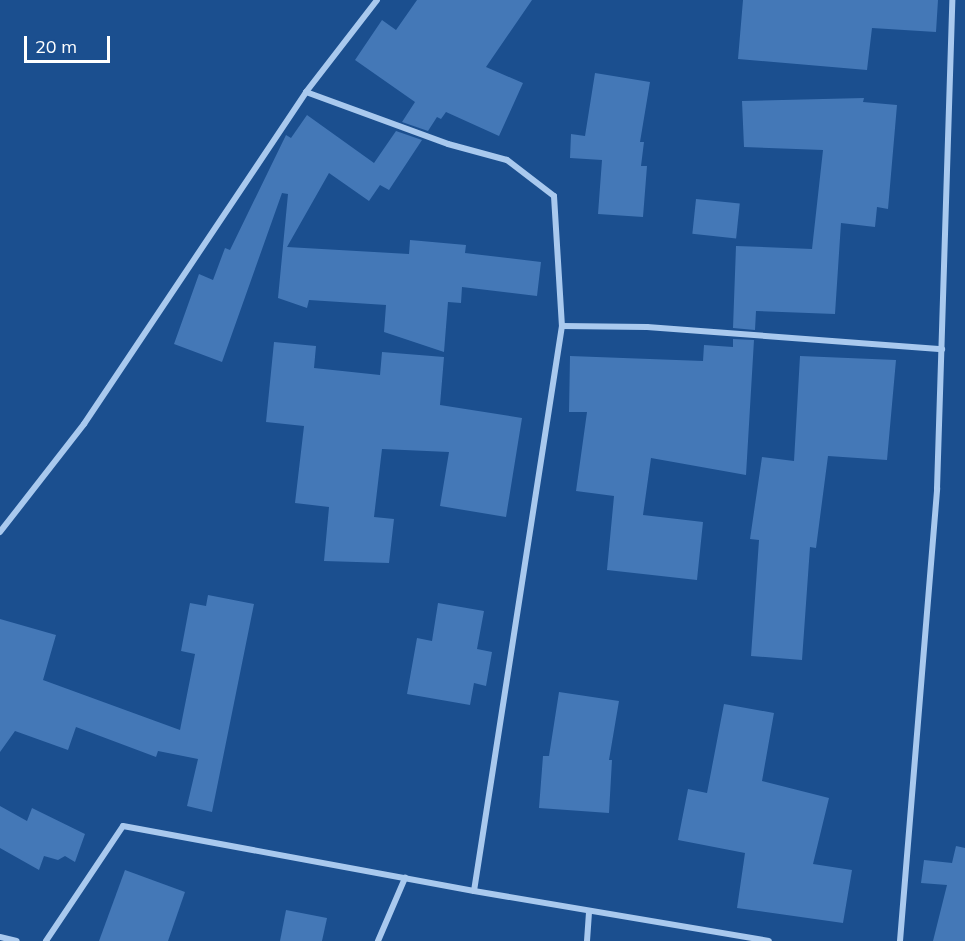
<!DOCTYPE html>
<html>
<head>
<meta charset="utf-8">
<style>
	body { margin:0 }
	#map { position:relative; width:965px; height:941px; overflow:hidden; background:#1b4f8f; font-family:Mulish,sans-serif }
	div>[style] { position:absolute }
	.building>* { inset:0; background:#4478b7; transform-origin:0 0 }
	.street>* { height:6px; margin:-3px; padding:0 3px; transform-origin:3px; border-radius:3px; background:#a9c9ee }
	span { translate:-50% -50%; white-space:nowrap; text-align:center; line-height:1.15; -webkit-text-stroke:5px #1b4f8f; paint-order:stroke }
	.scale { position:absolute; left:24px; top:36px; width:86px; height:27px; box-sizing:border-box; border:3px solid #fff; border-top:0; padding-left:8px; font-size:18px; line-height:21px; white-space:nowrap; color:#fff; -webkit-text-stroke:4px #1b4f8f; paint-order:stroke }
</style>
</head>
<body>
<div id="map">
	<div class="building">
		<div style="clip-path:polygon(417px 0,532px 0,486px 67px,523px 83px,499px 136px,446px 112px,441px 119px,437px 117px,428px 131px,402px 122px,415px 102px,355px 60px,382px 20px,396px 30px)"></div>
		<div style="clip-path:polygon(743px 0,938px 0,936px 32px,872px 28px,867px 70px,738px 59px)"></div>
		<div style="clip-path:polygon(595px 73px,650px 82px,640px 142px,644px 142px,641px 166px,647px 166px,643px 217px,598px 214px,602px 160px,570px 158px,571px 134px,585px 136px)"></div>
		<div style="clip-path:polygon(864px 98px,863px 102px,897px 105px,888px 209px,877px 207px,875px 227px,841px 223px,835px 314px,756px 311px,755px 330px,733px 328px,736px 246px,812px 249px,823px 150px,744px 147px,742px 101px)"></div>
		<div style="clip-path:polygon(307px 115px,374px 163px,396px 131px,422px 140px,389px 190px,380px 185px,369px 201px,329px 173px,287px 247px,409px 254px,410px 240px,466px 245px,465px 253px,541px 262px,537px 296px,462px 287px,461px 303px,448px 302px,444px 352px,384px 332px,386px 305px,309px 300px,307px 308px,278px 298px,288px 194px,282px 193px,222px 362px,174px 344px,199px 274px,213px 280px,225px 248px,230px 250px,286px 135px,291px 138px)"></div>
		<div style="left:696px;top:199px;width:44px;height:35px;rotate:6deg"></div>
		<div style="clip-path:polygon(733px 339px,754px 340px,746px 475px,651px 458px,643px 515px,703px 522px,697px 580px,607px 570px,614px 496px,576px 491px,587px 412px,569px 412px,570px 356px,703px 361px,704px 345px,733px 347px)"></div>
		<div style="clip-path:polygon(274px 342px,316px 346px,314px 368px,380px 375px,382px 352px,444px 357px,440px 405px,522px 418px,506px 517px,440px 506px,449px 452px,382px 449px,374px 517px,394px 519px,389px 563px,324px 561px,329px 507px,295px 503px,304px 426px,266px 422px)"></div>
		<div style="clip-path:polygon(800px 356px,896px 360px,887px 460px,828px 456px,816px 548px,810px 547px,802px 660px,751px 656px,759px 540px,750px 539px,762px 457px,794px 461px)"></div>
		<div style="clip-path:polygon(208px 595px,254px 604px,212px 812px,187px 806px,198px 759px,158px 751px,156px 757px,76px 727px,68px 750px,15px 731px,0 752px,0 619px,56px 635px,43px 680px,180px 730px,195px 654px,181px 651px,190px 603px,206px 606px)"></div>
		<div style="clip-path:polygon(438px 603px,484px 611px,477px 649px,492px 652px,486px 686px,474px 683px,470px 705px,407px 694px,417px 638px,432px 641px)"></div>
		<div style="clip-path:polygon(559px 692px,619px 701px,609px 760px,612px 760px,609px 813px,539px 808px,543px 756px,549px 756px)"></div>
		<div style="clip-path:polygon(724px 704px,774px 713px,762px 781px,829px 798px,813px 864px,852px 870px,843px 923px,737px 908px,745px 853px,678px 840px,688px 789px,707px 793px)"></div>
		<div style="clip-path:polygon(0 806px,27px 821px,32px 808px,85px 834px,75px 862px,65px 856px,58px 860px,44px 856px,39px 870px,0 848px)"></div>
		<div style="clip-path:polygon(956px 846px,965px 848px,965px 941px,933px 941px,947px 885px,921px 883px,924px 860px,952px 863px)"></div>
		<div style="clip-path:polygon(125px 870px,185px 892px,168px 941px,99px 941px)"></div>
		<div style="clip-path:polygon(286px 910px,327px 918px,322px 941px,280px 941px)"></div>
	</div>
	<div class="street">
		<div style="left:306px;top:92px;width:151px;rotate:20.1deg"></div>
		<div style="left:448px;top:144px;width:61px;rotate:15.2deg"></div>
		<div style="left:507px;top:160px;width:59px;rotate:37.5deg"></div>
		<div style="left:554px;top:196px;width:130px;rotate:86.5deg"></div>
		<div style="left:0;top:532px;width:137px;rotate:-52.1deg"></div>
		<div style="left:84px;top:424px;width:399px;rotate:-56.2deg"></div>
		<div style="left:306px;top:92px;width:116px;rotate:-52.3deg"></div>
		<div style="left:474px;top:891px;width:299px;rotate:9.6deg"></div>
		<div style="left:0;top:937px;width:17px;rotate:13deg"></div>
		<div style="left:46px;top:941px;width:138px;rotate:-56.2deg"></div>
		<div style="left:123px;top:826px;width:357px;rotate:10.5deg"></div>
		<div style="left:474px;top:891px;width:572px;rotate:-81.15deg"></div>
		<div style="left:562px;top:326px;width:85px;rotate:0.7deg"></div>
		<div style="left:647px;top:327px;width:296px;rotate:4.3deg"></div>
		<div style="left:378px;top:941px;width:69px;rotate:-66.8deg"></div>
		<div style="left:587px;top:941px;width:30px;rotate:-86deg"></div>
		<div style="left:900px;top:941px;width:454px;rotate:-85.3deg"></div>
		<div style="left:937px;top:489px;width:489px;rotate:-88.2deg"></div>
	</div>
	<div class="scale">20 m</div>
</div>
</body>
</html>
